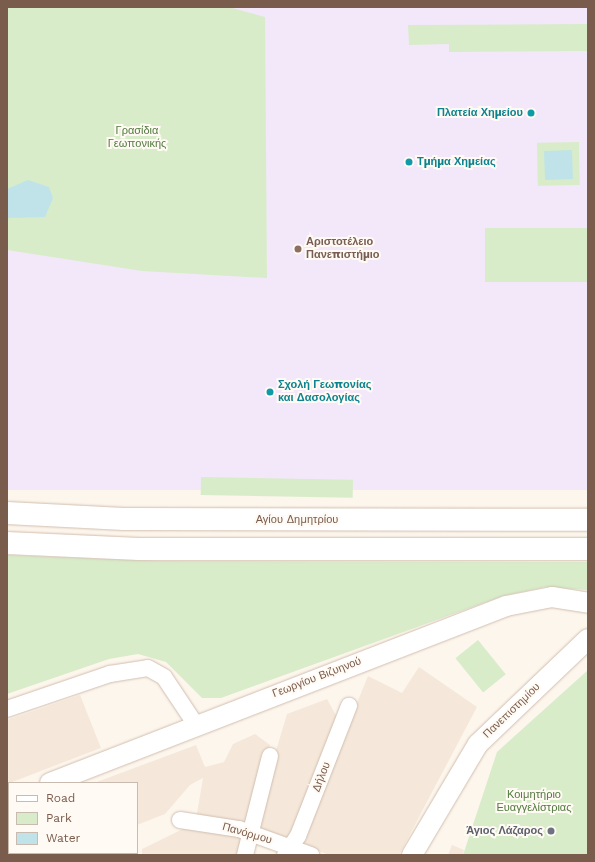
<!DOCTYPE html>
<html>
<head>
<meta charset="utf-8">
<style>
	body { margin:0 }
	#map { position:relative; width:595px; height:862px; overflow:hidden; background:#fdf6ec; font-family:"Work Sans",sans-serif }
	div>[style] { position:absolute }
	.residential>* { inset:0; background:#f5e8da }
	.education>* { inset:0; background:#f3e8fa; transform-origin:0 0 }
	.green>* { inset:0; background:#d8ecc9; transform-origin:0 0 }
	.water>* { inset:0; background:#bfe3e8; transform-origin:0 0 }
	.roads { filter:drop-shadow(0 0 1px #d1beb0) drop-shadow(0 0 1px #d1beb0) }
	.minor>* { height:16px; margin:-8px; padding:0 8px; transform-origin:8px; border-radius:8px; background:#fff }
	.tertiary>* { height:20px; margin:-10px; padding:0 10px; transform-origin:10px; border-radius:10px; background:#fff }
	.secondary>* { height:22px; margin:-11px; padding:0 11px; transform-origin:11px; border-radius:11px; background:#fff }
	.dots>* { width:11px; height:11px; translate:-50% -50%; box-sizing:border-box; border:2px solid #fffaf3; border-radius:50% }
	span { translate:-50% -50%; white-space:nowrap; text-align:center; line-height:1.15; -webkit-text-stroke:4px #fffaf3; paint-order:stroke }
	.culture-label { font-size:11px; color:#0d838f; font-weight:700 }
	.right { translate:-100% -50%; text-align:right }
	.left { translate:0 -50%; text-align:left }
	.park-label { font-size:11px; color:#537a41 }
	.education-label { font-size:11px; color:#785e54; font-weight:700 }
	.street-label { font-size:11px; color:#7a5c4d }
	.worship-label { font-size:11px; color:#5b616d; font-weight:700 }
	.frame { position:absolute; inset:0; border:8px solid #7a5c4d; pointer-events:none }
	.legend { position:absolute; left:8px; top:782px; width:130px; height:72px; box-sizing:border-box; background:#fffaf3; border:1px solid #cabbb1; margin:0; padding:5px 7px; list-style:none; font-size:12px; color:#7a5c4d }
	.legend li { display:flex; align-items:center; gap:8px; height:20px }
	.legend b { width:20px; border:1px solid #cabbb1 }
</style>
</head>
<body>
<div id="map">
	<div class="residential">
		<div style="clip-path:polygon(419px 667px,477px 707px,399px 855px,329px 855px,300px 844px,368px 676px,402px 693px)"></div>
		<div style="clip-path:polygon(80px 695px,101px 748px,7px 784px,7px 720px)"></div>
		<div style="clip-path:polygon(327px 699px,339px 721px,293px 842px,252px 831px,287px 714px)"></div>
		<div style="clip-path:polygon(255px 734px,270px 745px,245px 829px,196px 819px,203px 778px,190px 785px,165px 814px,137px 825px,137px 783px,94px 783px,196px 745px,205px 767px,224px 762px,233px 744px)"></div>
		<div style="clip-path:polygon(9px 815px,9px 853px,126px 855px,7px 855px)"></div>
		<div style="clip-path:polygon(191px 825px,244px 832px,238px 855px,142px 855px,142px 849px)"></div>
		<div style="clip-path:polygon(452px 845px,464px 850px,463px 855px,448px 855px)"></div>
	</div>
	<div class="education">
		<div style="left:7px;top:7px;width:581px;height:483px"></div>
	</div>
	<div class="green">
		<div style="clip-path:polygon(7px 7px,229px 7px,265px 17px,267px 278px,142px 271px,7px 250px)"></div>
		<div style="clip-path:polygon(588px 24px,588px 51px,449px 52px,449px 44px,409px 45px,408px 25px)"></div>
		<div style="left:579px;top:142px;width:43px;height:42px;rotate:89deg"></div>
		<div style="left:588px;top:228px;width:54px;height:103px;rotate:90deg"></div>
		<div style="left:201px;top:477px;width:152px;height:18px;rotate:1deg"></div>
		<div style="clip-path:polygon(7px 555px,159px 561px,588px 562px,588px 590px,545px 587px,503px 596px,221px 698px,202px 698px,166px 662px,138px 654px,109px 659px,7px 694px)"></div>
		<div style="left:478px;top:640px;width:44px;height:29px;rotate:51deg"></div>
		<div style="clip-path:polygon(588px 670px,588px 855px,463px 855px,497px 752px)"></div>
	</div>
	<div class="water">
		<div style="left:572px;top:150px;width:29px;height:28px;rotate:88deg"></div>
		<div style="clip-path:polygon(28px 180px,49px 187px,53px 198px,45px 217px,7px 218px,7px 189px)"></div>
	</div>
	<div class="roads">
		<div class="minor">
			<div style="left:7px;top:709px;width:109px;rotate:-18.8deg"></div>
			<div style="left:110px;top:674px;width:38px;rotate:-9deg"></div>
			<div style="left:148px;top:668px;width:18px;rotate:29deg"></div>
			<div style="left:164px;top:677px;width:58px;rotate:56.3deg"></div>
			<div style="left:180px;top:820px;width:60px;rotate:8.7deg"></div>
			<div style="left:239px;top:829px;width:77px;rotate:19.9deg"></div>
			<div style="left:245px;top:855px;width:102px;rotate:-75.8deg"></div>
			<div style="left:285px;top:855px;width:23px;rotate:-56deg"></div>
			<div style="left:298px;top:836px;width:140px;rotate:-68.6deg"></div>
		</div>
		<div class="tertiary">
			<div style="left:50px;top:783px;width:489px;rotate:-21.2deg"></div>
			<div style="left:506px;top:606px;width:47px;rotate:-11.1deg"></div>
			<div style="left:552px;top:597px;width:36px;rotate:9deg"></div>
			<div style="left:7px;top:800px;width:2px;rotate:-27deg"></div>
			<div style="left:412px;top:855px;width:129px;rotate:-59.3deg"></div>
			<div style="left:478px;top:744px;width:152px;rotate:-43.7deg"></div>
		</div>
		<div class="secondary">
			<div style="left:7px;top:513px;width:117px;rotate:2.9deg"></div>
			<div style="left:124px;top:519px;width:464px;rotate:0.1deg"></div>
			<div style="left:7px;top:543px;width:132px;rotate:2.6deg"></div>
			<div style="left:139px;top:549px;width:449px"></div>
		</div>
	</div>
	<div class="dots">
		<div style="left:531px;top:113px;background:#0f9aa8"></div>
		<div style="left:409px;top:162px;background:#0f9aa8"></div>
		<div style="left:298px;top:249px;background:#8d6e63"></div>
		<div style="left:270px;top:392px;background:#0f9aa8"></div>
		<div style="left:551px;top:831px;background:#6b7280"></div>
	</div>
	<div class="culture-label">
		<span class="right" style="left:523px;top:113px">Πλατεία Χημείου</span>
		<span class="left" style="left:417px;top:162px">Τμήμα Χημείας</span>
		<span class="left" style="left:278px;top:392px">Σχολή Γεωπονίας<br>και Δασολογίας</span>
	</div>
	<div class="park-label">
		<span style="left:137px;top:138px">Γρασίδια<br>Γεωπονικής</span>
		<span style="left:534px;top:802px">Κοιμητήριο<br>Ευαγγελίστριας</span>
	</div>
	<div class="education-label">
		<span class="left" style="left:306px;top:249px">Αριστοτέλειο<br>Πανεπιστήμιο</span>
	</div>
	<div class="street-label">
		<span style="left:297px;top:520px">Αγίου Δημητρίου</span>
		<span style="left:317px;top:678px;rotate:-21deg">Γεωργίου Βιζυηνού</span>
		<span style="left:512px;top:711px;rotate:-44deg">Πανεπιστημίου</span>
		<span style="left:322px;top:777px;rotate:-69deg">Δήλου</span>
		<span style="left:247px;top:834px;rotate:16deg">Πανόρμου</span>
	</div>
	<div class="worship-label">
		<span class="right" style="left:543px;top:831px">Άγιος Λάζαρος</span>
	</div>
	<div class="frame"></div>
	<ul class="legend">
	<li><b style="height:5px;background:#fff"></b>Road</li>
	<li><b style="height:11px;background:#d8ecc9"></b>Park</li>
	<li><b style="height:11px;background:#bfe3e8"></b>Water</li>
	</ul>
</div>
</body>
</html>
